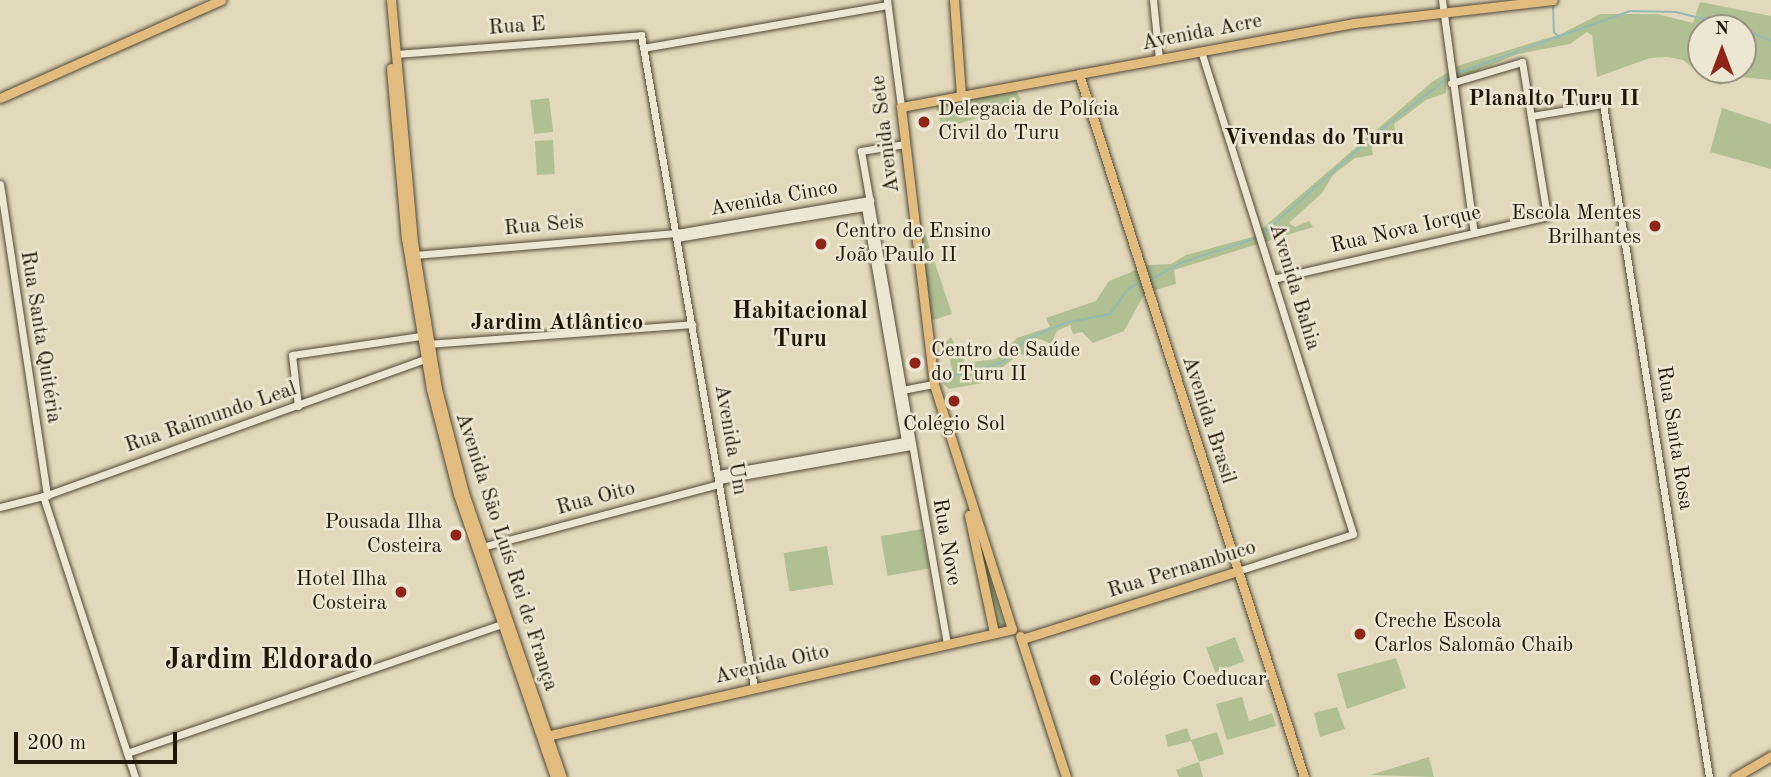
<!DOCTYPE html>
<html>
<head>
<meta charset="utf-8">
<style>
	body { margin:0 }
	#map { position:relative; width:1771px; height:777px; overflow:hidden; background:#e2d9bc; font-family:"Old Standard TT",serif }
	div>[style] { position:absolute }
	.green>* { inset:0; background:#b0c093; transform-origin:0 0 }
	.stream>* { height:2px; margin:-1px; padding:0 1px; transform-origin:1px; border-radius:1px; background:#95bab4 }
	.roads { filter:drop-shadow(0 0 2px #524734) drop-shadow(0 0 2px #524734) }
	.minor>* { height:7px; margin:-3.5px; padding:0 3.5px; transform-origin:3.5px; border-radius:3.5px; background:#ece6d3 }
	.major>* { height:9px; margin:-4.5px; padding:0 4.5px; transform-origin:4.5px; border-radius:4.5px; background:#e1bc7e }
	.dots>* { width:19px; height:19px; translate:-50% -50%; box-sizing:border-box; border:4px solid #ece6d3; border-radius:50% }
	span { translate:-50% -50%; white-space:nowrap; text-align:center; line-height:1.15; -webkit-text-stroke:5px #ece6d3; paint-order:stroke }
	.street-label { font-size:21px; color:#221606 }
	.poi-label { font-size:21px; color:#221606 }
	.left { translate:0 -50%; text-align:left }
	.right { translate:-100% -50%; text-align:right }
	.neighbourhood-label { font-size:23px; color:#221606; font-weight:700 }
	.quarter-label { font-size:24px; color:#221606; font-weight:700 }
	.district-label { font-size:28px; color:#221606; font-weight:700 }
	.north { position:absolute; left:1687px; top:14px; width:70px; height:70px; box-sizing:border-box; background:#ece6d3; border:2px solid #9b9381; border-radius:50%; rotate:0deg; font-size:19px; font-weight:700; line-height:28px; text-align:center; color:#221606 }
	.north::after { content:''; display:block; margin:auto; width:24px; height:32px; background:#8f2418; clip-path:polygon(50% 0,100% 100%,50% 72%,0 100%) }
	.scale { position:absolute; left:14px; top:732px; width:163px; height:32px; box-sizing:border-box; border:4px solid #221606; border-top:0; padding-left:9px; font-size:21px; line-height:24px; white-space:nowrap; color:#221606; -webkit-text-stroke:5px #ece6d3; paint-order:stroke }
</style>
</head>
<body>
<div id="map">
	<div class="green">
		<div style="clip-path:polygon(evenodd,1700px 2px,1771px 16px,1771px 80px,1741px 77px,1720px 85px,1708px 81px,1683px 60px,1668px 57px,1650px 58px,1597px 77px,1592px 35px,1587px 32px,1570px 44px,1518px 54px,1446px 83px,1446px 93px,1426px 100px,1394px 124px,1396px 137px,1371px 142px,1373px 155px,1355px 158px,1333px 175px,1322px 193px,1289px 223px,1295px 227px,1309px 221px,1313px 227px,1174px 270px,1176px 284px,1145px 293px,1124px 331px,1093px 343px,1082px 332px,1073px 334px,1070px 325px,1057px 331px,1051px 344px,1040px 339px,1033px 342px,1027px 355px,1019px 354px,983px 383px,949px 389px,935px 376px,952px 369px,946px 342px,951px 337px,965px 363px,996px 359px,1017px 338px,1050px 327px,1046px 318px,1096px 301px,1109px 281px,1148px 265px,1171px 264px,1186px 255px,1252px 237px,1432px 82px,1460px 65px,1561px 34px,1600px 14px,1657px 14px,1693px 23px,1700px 2px,1701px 28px,1743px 28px,1743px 70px,1701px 70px,1701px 28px)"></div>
		<div style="clip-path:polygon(1015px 90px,1021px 99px,1015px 106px,942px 129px,936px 106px)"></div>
		<div style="left:549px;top:98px;width:34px;height:19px;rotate:83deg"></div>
		<div style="clip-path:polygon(1722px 108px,1771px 124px,1771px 169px,1710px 152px)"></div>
		<div style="left:553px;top:140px;width:34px;height:18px;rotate:87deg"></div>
		<div style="clip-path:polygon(917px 209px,952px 314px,930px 321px)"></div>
		<div style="clip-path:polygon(972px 520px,1005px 626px,996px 628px)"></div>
		<div style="left:922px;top:529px;width:40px;height:42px;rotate:80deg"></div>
		<div style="left:827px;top:546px;width:39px;height:44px;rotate:81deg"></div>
		<div style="left:1235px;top:637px;width:26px;height:31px;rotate:69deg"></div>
		<div style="clip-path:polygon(1396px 658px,1406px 688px,1347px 709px,1337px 674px)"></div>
		<div style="clip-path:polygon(1242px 697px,1249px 721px,1272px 713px,1276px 726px,1227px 740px,1216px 704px)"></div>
		<div style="clip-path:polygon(1337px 707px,1345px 729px,1320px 737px,1314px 713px)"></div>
		<div style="clip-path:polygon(1187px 728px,1191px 740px,1217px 732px,1224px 754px,1199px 762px,1203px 777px,1179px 777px,1176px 770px,1199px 762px,1191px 741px,1168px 747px,1165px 735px)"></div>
		<div style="clip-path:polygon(1429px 757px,1434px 777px,1370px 775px)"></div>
	</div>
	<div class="stream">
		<div style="left:1553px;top:5px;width:27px;rotate:88deg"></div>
		<div style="left:1554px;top:32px;width:8px;rotate:45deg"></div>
		<div style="left:1743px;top:29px;width:30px;rotate:23deg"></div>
		<div style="left:1454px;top:74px;width:187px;rotate:-19.7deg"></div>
		<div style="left:1630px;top:11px;width:46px;rotate:1.2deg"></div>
		<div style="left:1676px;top:12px;width:66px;rotate:14deg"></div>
		<div style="left:1261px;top:235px;width:156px;rotate:-41.4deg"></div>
		<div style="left:1378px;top:132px;width:90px;rotate:-37.8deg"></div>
		<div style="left:1148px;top:281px;width:37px;rotate:-29deg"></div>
		<div style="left:1180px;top:263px;width:80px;rotate:-18.2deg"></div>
		<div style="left:948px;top:377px;width:55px;rotate:-14.8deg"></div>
		<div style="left:1001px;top:363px;width:35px;rotate:-43deg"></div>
		<div style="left:1027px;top:339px;width:41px;rotate:-22.8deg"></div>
		<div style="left:1065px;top:323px;width:46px;rotate:-11.3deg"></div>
		<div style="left:1110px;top:314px;width:32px;rotate:-54deg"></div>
		<div style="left:1129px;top:288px;width:14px;rotate:-25deg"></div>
	</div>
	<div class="roads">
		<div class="minor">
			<div style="left:887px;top:0;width:108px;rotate:82.5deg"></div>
			<div style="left:1153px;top:0;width:59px;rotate:84.2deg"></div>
			<div style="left:1442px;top:0;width:235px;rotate:82.2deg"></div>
			<div style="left:643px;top:48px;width:248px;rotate:-10deg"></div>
			<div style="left:1201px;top:51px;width:506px;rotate:72.53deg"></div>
			<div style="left:1353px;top:534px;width:121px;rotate:162.2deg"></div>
			<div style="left:396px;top:54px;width:246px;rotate:-4.4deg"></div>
			<div style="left:641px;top:35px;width:662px;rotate:80.17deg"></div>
			<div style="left:1531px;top:116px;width:73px;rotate:-9.5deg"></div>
			<div style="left:1603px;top:104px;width:681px;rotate:81.05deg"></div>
			<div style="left:905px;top:144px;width:45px;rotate:171deg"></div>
			<div style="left:861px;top:151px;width:499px;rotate:80.1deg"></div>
			<div style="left:0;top:184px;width:315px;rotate:81.4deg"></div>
			<div style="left:870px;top:200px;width:9px;rotate:126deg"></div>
			<div style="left:865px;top:207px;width:237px;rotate:80.3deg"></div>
			<div style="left:677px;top:238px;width:191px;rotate:-9.4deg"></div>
			<div style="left:415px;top:255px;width:262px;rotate:-4.8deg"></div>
			<div style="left:676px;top:233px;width:197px;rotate:-9.7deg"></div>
			<div style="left:1273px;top:279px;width:281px;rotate:-12.9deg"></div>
			<div style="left:1547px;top:216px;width:156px;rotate:-99.2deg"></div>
			<div style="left:1522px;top:62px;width:74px;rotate:163.5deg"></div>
			<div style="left:428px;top:344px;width:265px;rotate:-4.3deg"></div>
			<div style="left:897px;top:391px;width:38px;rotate:-11deg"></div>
			<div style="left:298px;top:406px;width:51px;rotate:-96.7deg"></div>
			<div style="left:292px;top:355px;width:130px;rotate:-8.4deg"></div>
			<div style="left:718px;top:474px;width:190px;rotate:-10deg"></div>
			<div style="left:719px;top:480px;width:195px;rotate:-10deg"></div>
			<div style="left:43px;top:496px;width:296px;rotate:71.9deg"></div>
			<div style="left:0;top:507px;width:49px;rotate:-14.3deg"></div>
			<div style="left:47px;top:495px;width:405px;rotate:-19.8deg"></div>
			<div style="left:482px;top:547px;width:245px;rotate:-14.9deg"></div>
			<div style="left:127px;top:753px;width:397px;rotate:-19deg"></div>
		</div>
		<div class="major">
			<div style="left:391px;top:0;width:243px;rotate:84.8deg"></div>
			<div style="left:413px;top:242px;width:149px;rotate:80.7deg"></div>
			<div style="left:437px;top:389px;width:107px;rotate:75.4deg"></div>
			<div style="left:464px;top:493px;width:300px;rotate:71deg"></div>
			<div style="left:954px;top:0;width:96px;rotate:85.8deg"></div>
			<div style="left:391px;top:68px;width:171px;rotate:85deg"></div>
			<div style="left:406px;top:238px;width:153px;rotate:80.6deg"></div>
			<div style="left:431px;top:389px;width:108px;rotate:75.6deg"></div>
			<div style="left:458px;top:494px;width:299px;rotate:71.1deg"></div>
			<div style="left:1079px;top:74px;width:738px;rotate:72.25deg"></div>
			<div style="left:0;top:98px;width:242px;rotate:-23.9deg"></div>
			<div style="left:969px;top:515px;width:121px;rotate:78deg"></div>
			<div style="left:1012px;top:629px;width:257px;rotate:-107.7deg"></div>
			<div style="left:934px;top:384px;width:279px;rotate:-96.8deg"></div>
			<div style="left:901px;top:107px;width:461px;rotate:-10.5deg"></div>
			<div style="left:1354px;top:23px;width:200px;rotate:-6.6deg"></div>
			<div style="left:1020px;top:636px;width:148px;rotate:71.9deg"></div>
			<div style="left:1022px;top:639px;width:226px;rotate:-17.5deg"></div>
			<div style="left:542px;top:737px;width:482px;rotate:-12.9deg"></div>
			<div style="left:1735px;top:777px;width:42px;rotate:-30.3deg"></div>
		</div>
	</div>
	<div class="dots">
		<div style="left:924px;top:122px;background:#8f2418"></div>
		<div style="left:1655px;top:226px;background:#8f2418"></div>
		<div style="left:821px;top:244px;background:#8f2418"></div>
		<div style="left:915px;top:363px;background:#8f2418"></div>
		<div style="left:954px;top:401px;background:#8f2418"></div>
		<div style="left:456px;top:535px;background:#8f2418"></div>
		<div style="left:401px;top:592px;background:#8f2418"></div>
		<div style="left:1360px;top:634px;background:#8f2418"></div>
		<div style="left:1095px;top:680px;background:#8f2418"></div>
	</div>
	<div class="street-label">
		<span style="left:517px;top:27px;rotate:-4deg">Rua E</span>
		<span style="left:1202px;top:33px;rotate:-11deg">Avenida Acre</span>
		<span style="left:886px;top:134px;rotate:-97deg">Avenida Sete</span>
		<span style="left:774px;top:199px;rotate:-10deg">Avenida Cinco</span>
		<span style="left:544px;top:226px;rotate:-5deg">Rua Seis</span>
		<span style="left:1406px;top:230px;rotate:-13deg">Rua Nova Iorque</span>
		<span style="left:1294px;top:287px;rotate:73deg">Avenida Bahia</span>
		<span style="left:40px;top:337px;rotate:81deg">Rua Santa Quitéria</span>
		<span style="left:211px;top:418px;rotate:-19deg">Rua Raimundo Leal</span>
		<span style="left:1208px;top:420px;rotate:72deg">Avenida Brasil</span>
		<span style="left:1674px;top:438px;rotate:81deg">Rua Santa Rosa</span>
		<span style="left:730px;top:440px;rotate:80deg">Avenida Um</span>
		<span style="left:596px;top:499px;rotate:-15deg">Rua Oito</span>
		<span style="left:946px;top:542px;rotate:80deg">Rua Nove</span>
		<span style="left:506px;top:552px;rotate:72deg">Avenida São Luís Rei de França</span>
		<span style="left:1182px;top:570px;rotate:-17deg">Rua Pernambuco</span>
		<span style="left:772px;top:665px;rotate:-13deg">Avenida Oito</span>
	</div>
	<div class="poi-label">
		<span class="left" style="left:938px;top:122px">Delegacia de Polícia<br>Civil do Turu</span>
		<span class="right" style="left:1641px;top:226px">Escola Mentes<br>Brilhantes</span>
		<span class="left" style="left:835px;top:244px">Centro de Ensino<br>João Paulo II</span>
		<span class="left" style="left:931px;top:363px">Centro de Saúde<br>do Turu II</span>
		<span style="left:954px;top:425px">Colégio Sol</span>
		<span class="right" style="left:442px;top:535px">Pousada Ilha<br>Costeira</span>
		<span class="right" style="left:387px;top:592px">Hotel Ilha<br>Costeira</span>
		<span class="left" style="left:1374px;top:634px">Creche Escola<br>Carlos Salomão Chaib</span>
		<span class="left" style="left:1109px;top:680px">Colégio Coeducar</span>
	</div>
	<div class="neighbourhood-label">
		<span style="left:1554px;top:99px">Planalto Turu II</span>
		<span style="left:1314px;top:138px">Vivendas do Turu</span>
		<span style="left:557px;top:323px">Jardim Atlântico</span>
	</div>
	<div class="quarter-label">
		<span style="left:800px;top:327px">Habitacional<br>Turu</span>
	</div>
	<div class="district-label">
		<span style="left:269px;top:661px">Jardim Eldorado</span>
	</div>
	<div class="north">N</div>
	<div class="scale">200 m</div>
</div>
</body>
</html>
